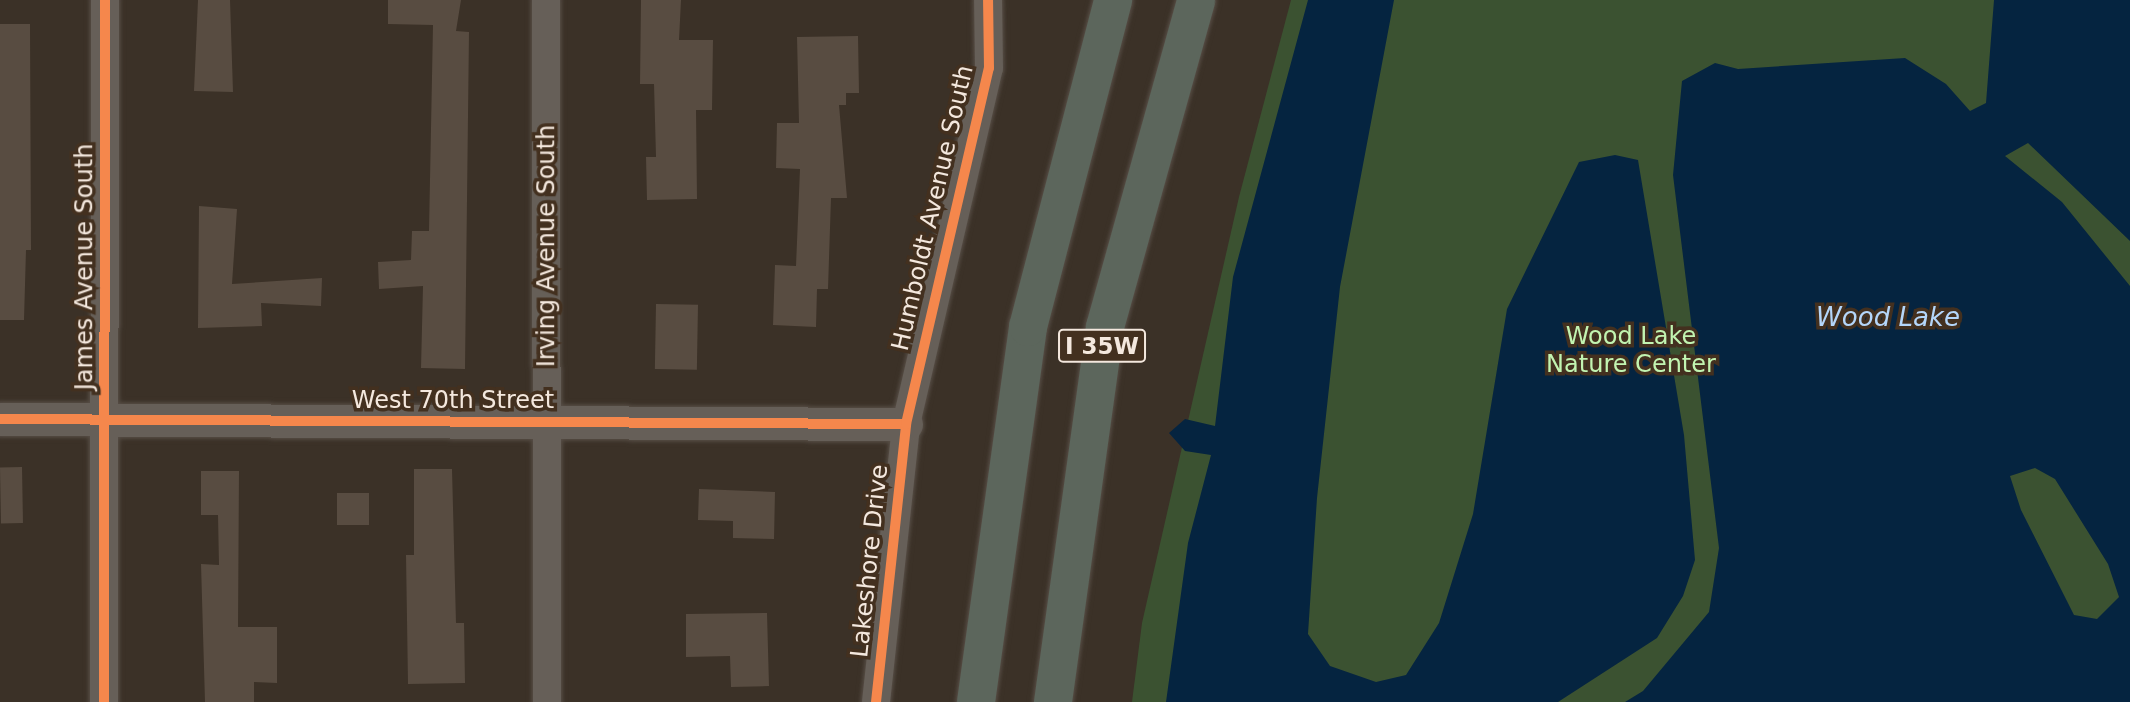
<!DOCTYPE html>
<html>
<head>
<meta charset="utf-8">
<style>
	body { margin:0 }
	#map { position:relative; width:2130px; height:702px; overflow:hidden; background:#3b3127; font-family:"DejaVu Sans",sans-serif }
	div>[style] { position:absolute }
	.green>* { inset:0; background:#3b5231 }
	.water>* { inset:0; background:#052440 }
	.building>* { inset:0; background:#584c41; transform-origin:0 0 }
	.roads { filter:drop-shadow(0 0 2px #574e46) drop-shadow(0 0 2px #574e46) }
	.minor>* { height:28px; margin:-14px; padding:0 14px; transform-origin:14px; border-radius:14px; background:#665f58 }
	.tertiary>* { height:33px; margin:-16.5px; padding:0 16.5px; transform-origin:16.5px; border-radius:16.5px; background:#665f58 }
	.motorway>* { height:38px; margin:-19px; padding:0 19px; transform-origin:19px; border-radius:19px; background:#5c665c }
	.cycleway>* { height:10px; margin:-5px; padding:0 5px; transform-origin:5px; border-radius:5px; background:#f5874c }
	span { translate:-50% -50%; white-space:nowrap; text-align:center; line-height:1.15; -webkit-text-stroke:7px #43301f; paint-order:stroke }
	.shield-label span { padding:2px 5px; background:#43301f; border:2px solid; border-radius:5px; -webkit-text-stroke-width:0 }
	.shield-label { font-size:23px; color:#f4e8de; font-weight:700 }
	.street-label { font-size:24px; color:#f4e8de }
	.park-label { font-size:24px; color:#c2f4b1 }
	.water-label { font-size:26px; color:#b4d6fa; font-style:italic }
</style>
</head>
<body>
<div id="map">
	<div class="green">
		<div style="clip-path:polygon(1291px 0,2130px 0,2130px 702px,1132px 702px,1142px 623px,1239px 197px)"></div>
	</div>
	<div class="water">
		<div style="clip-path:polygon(1308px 0,1394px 0,1340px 287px,1317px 498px,1308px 634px,1330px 666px,1376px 682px,1406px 675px,1439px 623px,1473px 514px,1507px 309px,1579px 162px,1615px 155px,1638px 160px,1684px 435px,1695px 560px,1683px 596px,1657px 638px,1558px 702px,1166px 702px,1188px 543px,1211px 455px,1185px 451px,1169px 433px,1185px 419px,1215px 426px,1233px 277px)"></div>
		<div style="clip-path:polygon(evenodd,1994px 0,2130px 0,2130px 241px,2028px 143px,2005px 156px,2062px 202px,2130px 286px,2130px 702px,1625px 702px,1643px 691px,1709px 612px,1719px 548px,1673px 175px,1682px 81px,1715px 63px,1738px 69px,1905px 58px,1946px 84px,1970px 111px,1986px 103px,1994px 0,2035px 468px,2055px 479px,2108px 564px,2119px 597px,2097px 619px,2074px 615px,2021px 510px,2010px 476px,2035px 468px)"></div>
	</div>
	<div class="building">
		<div style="clip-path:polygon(198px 0,230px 0,233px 92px,194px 91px)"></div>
		<div style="clip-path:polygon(388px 0,461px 0,456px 31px,469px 32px,465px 369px,421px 368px,423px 286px,379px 289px,378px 262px,411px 260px,412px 231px,429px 231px,433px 25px,388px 24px)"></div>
		<div style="clip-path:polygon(641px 0,681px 0,679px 40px,713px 40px,712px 110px,696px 110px,697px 199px,647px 200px,646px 157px,656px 157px,654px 84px,640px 84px)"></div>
		<div style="clip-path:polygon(0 24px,30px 24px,31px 250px,26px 250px,24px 320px,0 320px)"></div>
		<div style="clip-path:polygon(858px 36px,859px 93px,846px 93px,846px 105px,839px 105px,847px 198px,831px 198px,828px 289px,817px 289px,816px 327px,773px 325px,775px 265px,796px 266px,800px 169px,776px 168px,777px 123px,799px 123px,797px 37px)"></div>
		<div style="clip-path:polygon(199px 206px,237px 209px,232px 284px,322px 278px,321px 306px,261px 303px,262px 326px,198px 328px)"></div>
		<div style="left:656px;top:304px;width:42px;height:65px;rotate:1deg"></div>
		<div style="left:22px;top:467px;width:56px;height:22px;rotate:89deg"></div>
		<div style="clip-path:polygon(414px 469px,452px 469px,456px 623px,464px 623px,465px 683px,408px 684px,406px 555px,414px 555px)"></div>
		<div style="clip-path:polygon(201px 471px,239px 471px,238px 627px,277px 627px,277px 683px,254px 682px,254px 702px,205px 702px,201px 564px,219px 565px,218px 515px,201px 515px)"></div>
		<div style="clip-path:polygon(699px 489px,775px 492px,774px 539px,733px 538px,733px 521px,698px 520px)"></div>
		<div style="left:337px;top:493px;width:32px;height:32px"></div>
		<div style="clip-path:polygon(767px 613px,769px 686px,731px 687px,730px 656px,686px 657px,686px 614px)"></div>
	</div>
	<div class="roads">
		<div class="minor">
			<div style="left:546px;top:0;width:702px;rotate:89.92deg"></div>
			<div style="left:104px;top:702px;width:702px;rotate:-89.92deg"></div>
			<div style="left:876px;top:702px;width:280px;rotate:-83.8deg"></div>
			<div style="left:906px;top:424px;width:366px;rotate:-76.9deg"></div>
			<div style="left:989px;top:68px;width:68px;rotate:-90.8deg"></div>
		</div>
		<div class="tertiary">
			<div style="left:0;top:419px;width:906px;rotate:0.32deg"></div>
		</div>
		<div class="motorway">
			<div style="left:976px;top:702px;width:379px;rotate:-82.1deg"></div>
			<div style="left:1028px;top:327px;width:338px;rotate:-75.4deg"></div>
			<div style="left:1053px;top:702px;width:379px;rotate:-82.1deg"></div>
			<div style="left:1105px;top:327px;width:339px;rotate:-74.4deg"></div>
		</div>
	</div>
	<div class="cycleway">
		<div style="left:0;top:419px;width:906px;rotate:0.32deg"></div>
		<div style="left:104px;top:702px;width:702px;rotate:-89.92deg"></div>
		<div style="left:876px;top:702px;width:280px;rotate:-83.8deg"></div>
		<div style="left:906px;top:424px;width:366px;rotate:-76.9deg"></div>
		<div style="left:989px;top:68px;width:68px;rotate:-90.8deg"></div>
	</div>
	<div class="shield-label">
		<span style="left:1102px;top:346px">I 35W</span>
	</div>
	<div class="street-label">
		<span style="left:933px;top:208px;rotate:-77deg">Humboldt Avenue South</span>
		<span style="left:547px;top:246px;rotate:-90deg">Irving Avenue South</span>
		<span style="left:85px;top:267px;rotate:-90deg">James Avenue South</span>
		<span style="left:453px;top:401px">West 70th Street</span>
		<span style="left:870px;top:561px;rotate:-84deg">Lakeshore Drive</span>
	</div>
	<div class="park-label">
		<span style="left:1631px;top:351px">Wood Lake<br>Nature Center</span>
	</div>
	<div class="water-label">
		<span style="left:1888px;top:318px">Wood Lake</span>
	</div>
</div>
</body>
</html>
